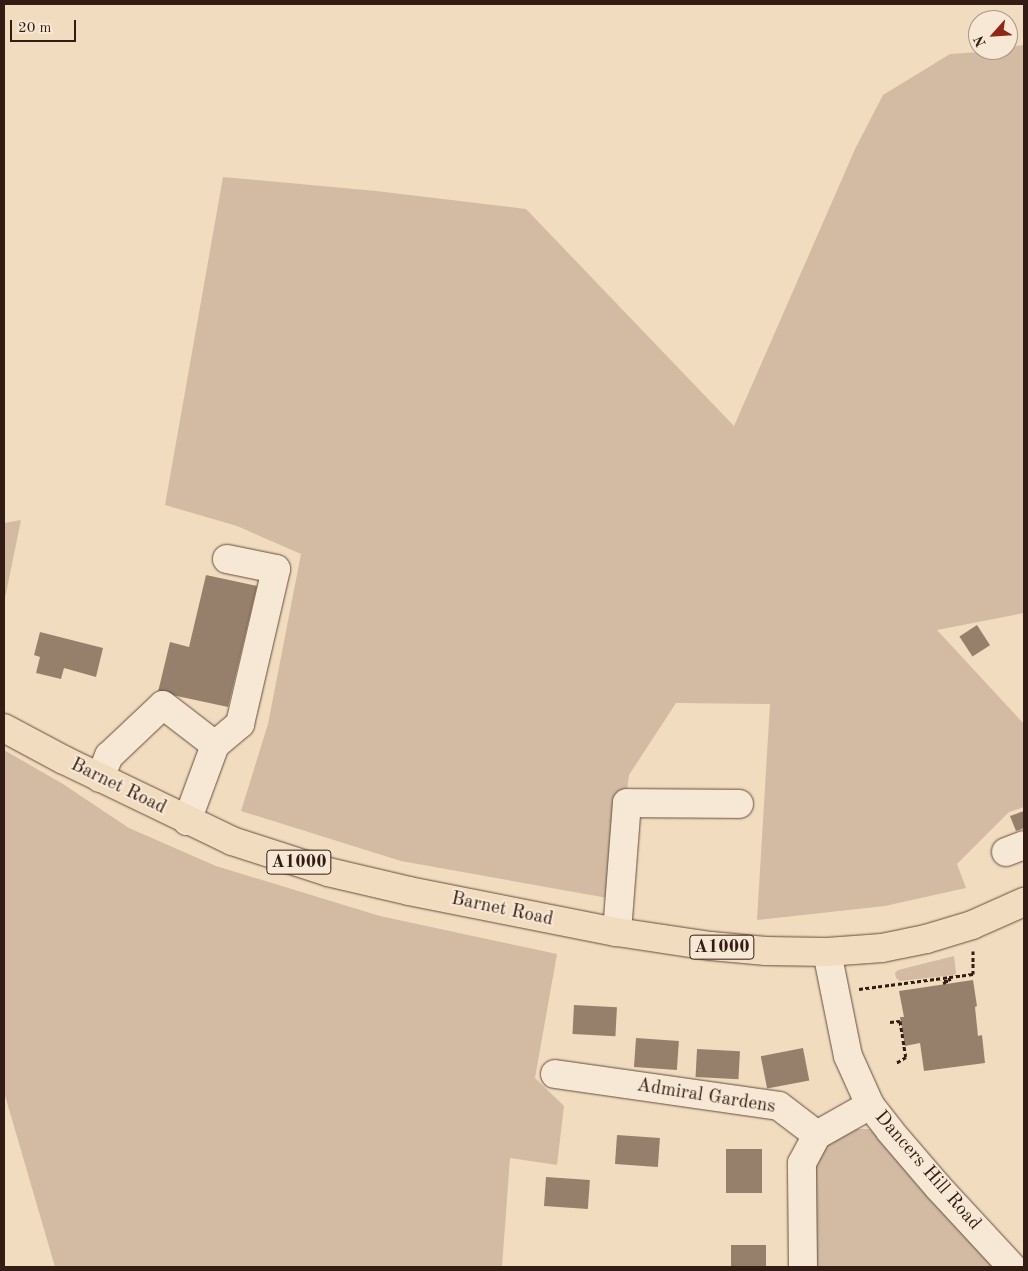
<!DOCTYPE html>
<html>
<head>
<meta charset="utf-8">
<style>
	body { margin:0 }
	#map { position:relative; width:1028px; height:1271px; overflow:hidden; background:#f2dcbf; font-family:"Old Standard TT",serif }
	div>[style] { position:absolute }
	.green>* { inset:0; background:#d2bba2 }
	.building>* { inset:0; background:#96806c; transform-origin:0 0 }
	.path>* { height:3px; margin-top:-1.5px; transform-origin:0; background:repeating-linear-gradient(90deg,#331c13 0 4px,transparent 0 6.5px) }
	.roads { filter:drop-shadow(0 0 1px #634c3e) drop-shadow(0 0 1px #634c3e) }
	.minor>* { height:28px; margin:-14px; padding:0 14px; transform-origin:14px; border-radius:14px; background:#f7e8d5 }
	.major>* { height:28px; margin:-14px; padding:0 14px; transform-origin:14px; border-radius:14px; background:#f2dcbf }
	span { translate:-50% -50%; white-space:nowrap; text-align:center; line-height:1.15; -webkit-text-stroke:4px #f7e8d5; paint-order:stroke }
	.shield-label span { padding:1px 4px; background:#f7e8d5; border:1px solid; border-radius:4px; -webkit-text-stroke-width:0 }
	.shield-label { font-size:18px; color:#331c13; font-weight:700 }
	.street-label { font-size:19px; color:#331c13 }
	.frame { position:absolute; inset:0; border:5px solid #331c13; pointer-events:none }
	.north { position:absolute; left:968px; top:10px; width:50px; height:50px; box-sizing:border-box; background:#f7e8d5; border:1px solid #a99687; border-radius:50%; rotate:244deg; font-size:14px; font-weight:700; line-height:20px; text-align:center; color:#331c13 }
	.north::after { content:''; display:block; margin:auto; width:18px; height:22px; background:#8f2418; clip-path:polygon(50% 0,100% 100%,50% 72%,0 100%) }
	.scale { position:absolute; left:10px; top:20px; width:66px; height:22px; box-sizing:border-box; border:2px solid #331c13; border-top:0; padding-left:6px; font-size:15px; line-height:18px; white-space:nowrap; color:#331c13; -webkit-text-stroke:4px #f7e8d5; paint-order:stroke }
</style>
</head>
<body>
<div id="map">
	<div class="green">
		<div style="clip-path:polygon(1024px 45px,1024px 613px,937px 630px,1024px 724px,1024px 807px,1009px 812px,957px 864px,966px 888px,885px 906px,757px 920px,770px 704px,676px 703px,629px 775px,613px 899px,401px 861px,241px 811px,268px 724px,301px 554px,237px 526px,165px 505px,223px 177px,376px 191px,526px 209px,734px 426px,856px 147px,883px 95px,950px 54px,1008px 50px,1008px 47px)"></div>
		<div style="clip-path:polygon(21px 520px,4px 603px,4px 523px)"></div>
		<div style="clip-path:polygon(4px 750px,63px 784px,129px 828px,216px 866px,380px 916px,557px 954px,535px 1078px,564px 1106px,557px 1165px,510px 1158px,502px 1267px,55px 1267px,4px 1092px)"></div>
		<div style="clip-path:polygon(954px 956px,956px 973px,954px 975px,900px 981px,896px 978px,895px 973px,898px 970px)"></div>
		<div style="clip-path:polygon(848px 1129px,870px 1129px,924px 1193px,929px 1190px,999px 1267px,812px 1267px,814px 1160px,834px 1137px)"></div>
	</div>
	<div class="building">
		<div style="clip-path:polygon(206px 575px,257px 586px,228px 707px,158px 692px,170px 642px,189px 647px)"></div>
		<div style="left:977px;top:625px;width:24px;height:21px;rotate:57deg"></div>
		<div style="clip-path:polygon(40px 632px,103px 648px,96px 677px,64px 668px,61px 679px,36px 673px,40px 657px,34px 655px)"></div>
		<div style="clip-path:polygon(1024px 811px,1024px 828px,1016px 831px,1010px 816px)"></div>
		<div style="clip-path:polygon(973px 980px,977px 1006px,975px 1007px,978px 1036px,982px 1035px,985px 1063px,924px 1071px,920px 1043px,905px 1046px,900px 1017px,904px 1017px,899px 991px)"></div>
		<div style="left:574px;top:1005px;width:43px;height:29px;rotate:3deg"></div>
		<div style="left:636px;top:1038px;width:43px;height:29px;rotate:4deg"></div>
		<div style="left:803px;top:1048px;width:33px;height:43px;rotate:79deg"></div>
		<div style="left:697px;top:1049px;width:43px;height:28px;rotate:3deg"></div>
		<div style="left:617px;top:1135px;width:43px;height:29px;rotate:4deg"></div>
		<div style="left:726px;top:1149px;width:36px;height:44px"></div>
		<div style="left:546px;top:1177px;width:44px;height:29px;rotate:4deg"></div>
		<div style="left:731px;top:1245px;width:35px;height:22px"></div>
	</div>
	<div class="path">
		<div style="left:945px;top:984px;width:3px;rotate:-108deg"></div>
		<div style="left:944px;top:981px;width:6px"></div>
		<div style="left:950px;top:981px;width:4px;rotate:-104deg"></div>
		<div style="left:859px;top:989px;width:115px;rotate:-7.5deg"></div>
		<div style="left:973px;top:974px;width:23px;rotate:-90deg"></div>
		<div style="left:890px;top:1022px;width:10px;rotate:-6deg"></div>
		<div style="left:900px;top:1021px;width:36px;rotate:81deg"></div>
		<div style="left:906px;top:1057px;width:12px;rotate:149deg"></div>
	</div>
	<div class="roads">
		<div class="minor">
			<div style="left:215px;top:745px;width:33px;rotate:-40deg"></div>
			<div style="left:240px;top:724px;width:159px;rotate:-76.9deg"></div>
			<div style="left:276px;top:569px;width:50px;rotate:-168.5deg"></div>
			<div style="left:100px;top:778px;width:24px;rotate:-68deg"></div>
			<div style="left:109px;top:756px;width:74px;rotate:-43.4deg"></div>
			<div style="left:163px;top:705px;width:66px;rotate:37.6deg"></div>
			<div style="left:215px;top:745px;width:81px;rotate:110.2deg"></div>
			<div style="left:1006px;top:852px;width:19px;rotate:-21deg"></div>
			<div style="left:617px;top:932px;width:129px;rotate:-85.6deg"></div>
			<div style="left:627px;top:803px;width:112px;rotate:0.5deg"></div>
			<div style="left:827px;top:952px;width:106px;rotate:78.6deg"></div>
			<div style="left:848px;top:1056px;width:54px;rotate:65.8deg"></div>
			<div style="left:870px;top:1105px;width:33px;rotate:52deg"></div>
			<div style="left:890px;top:1131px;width:74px;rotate:49.4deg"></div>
			<div style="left:938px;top:1187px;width:109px;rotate:47.2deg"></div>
			<div style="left:555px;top:1074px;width:226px;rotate:8.1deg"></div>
			<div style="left:779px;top:1106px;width:48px;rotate:37.3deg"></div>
			<div style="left:817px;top:1135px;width:61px;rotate:-29.5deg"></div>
			<div style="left:803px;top:1267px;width:104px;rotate:-90.6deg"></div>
			<div style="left:802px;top:1163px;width:32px;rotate:-62deg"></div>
		</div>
		<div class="major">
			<div style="left:4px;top:728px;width:68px;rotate:28.1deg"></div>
			<div style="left:64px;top:760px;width:187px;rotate:25.7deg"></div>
			<div style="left:232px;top:841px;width:101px;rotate:17.9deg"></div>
			<div style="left:328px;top:872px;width:83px;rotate:13.2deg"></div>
			<div style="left:409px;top:891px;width:212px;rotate:11.2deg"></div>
			<div style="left:617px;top:932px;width:95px;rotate:8.5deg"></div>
			<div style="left:711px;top:946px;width:55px;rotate:5.2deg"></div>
			<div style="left:766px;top:951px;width:61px;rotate:0.9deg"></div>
			<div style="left:827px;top:952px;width:55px;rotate:-4.2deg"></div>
			<div style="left:882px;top:948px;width:45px;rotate:-11.6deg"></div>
			<div style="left:926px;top:939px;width:48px;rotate:-16.9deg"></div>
			<div style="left:972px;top:925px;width:57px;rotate:-23.9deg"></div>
		</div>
	</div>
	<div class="shield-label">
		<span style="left:299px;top:862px">A1000</span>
		<span style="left:722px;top:947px">A1000</span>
	</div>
	<div class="street-label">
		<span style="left:118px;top:787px;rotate:26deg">Barnet Road</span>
		<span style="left:502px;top:910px;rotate:12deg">Barnet Road</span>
		<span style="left:706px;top:1097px;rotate:9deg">Admiral Gardens</span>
		<span style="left:927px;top:1171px;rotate:49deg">Dancers Hill Road</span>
	</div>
	<div class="frame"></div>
	<div class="north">N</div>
	<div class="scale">20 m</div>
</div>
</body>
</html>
